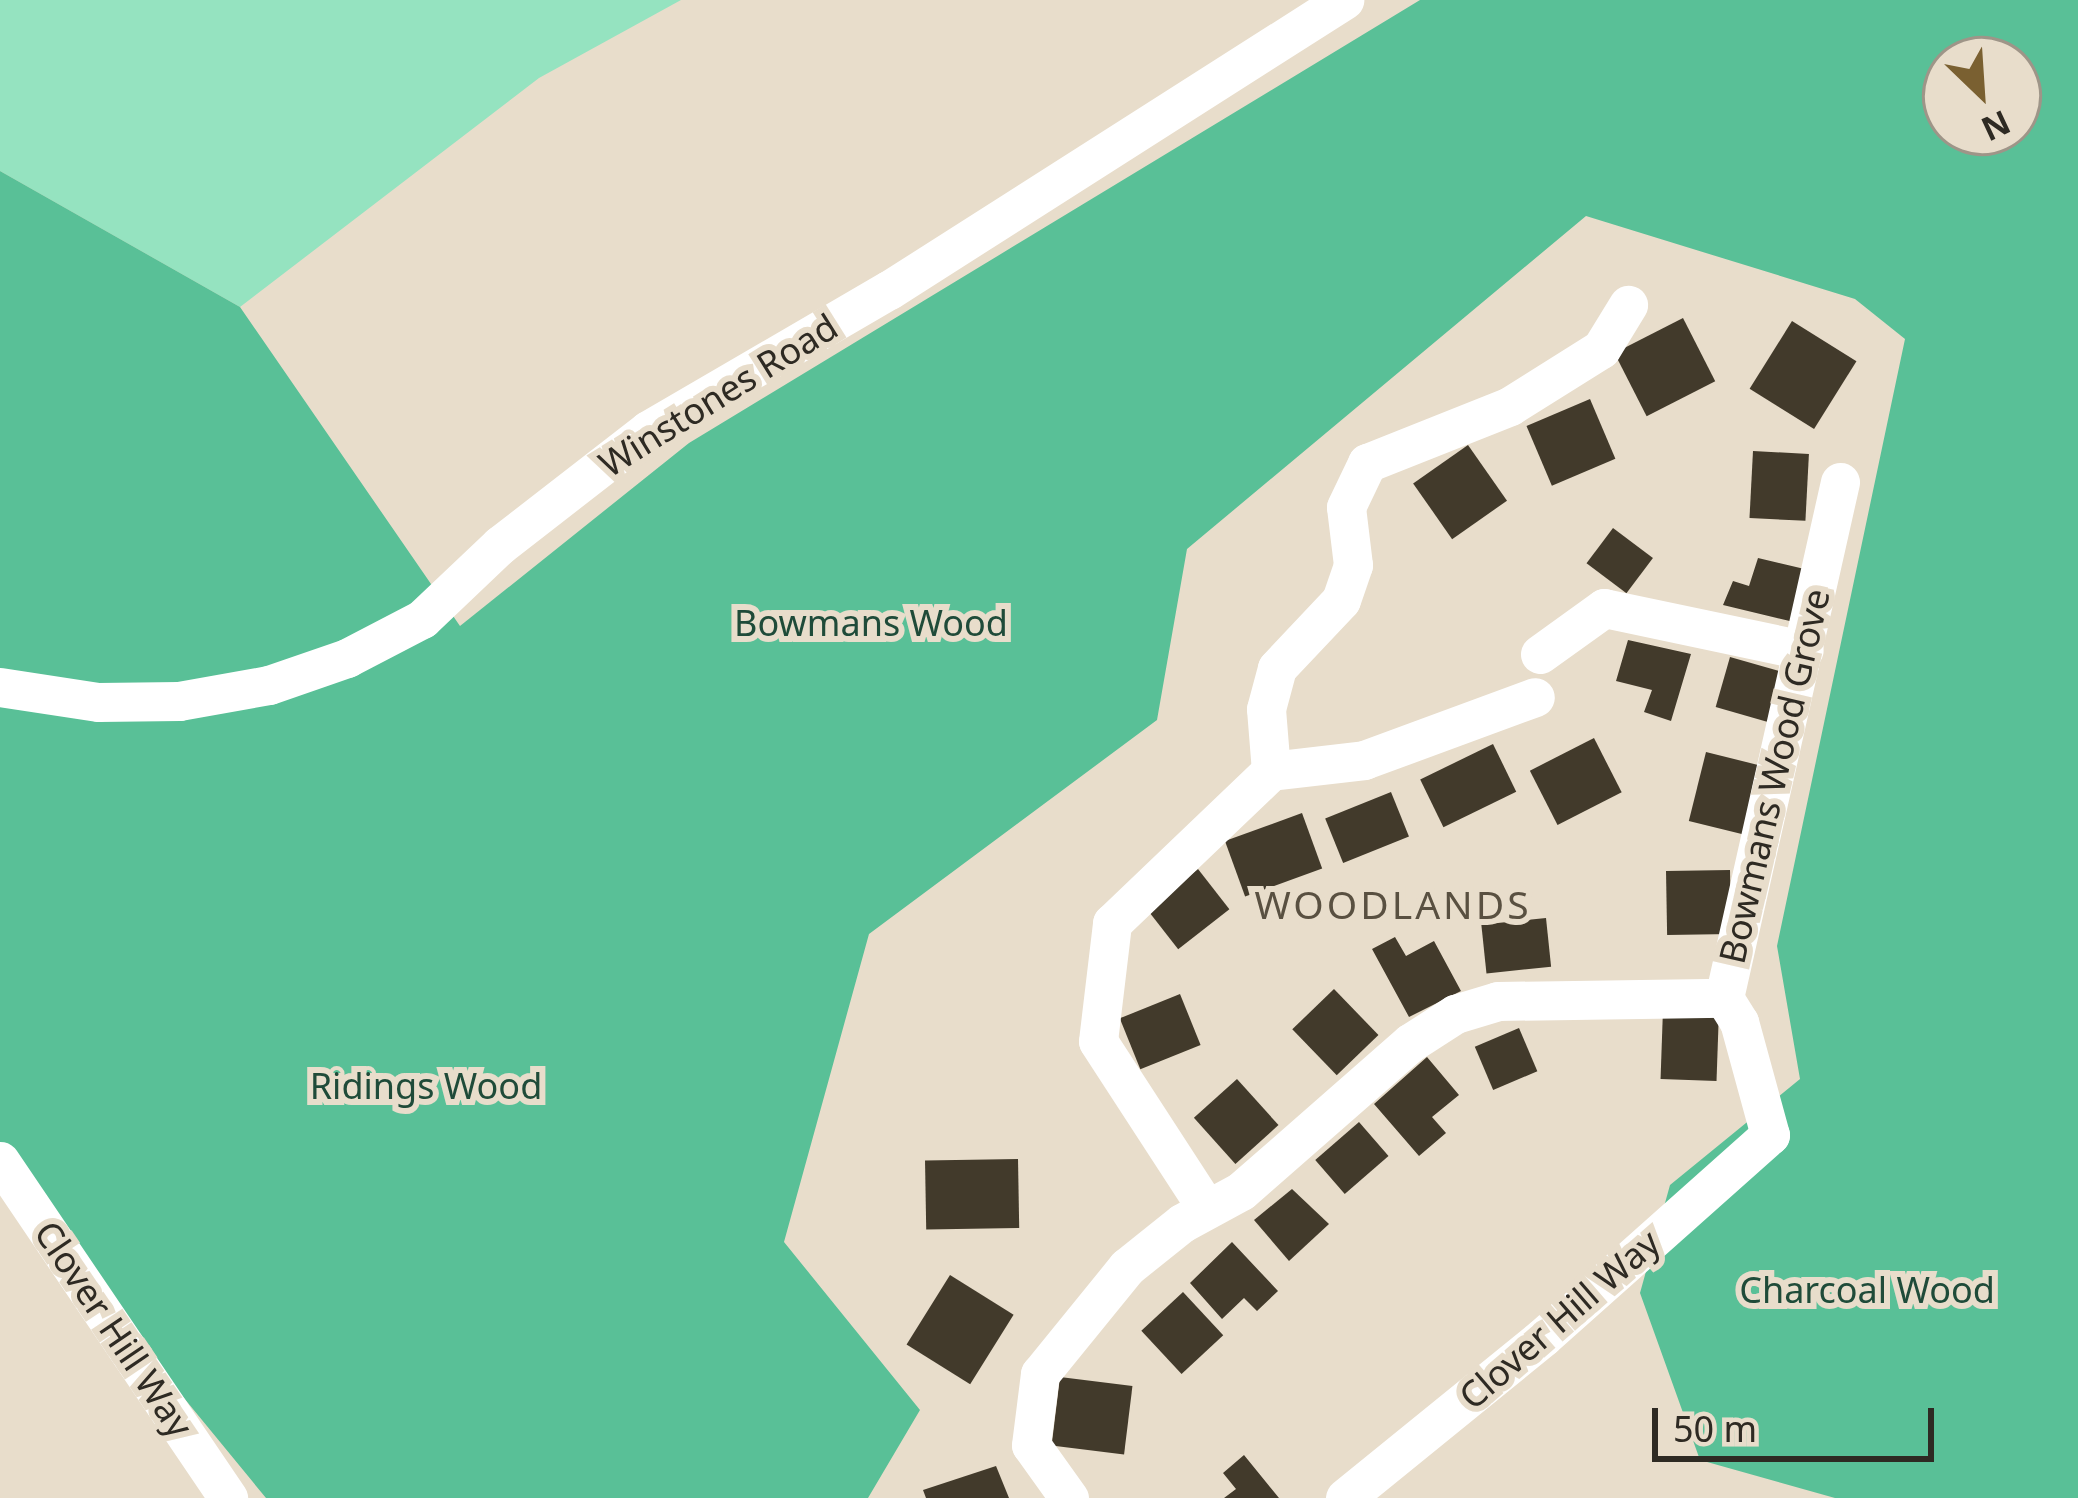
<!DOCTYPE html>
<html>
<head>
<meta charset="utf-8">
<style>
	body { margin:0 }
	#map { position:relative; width:2078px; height:1498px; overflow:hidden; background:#e8ddcb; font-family:"Noto Sans",sans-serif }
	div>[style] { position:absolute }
	.green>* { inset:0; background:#95e3c0 }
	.forest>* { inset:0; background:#59c097 }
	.building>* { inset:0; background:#423a2b; transform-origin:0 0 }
	.street>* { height:39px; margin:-19.5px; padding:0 19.5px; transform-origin:19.5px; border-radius:19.5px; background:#fff }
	span { translate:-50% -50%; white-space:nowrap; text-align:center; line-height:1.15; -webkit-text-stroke:12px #e8ddcb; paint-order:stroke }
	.street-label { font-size:36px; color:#2e2a23 }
	.park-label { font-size:36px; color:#1f4b39 }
	.neighbourhood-label { font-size:39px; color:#595041; letter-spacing:3px }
	.north { position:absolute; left:1922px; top:36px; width:120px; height:120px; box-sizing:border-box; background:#e8ddcb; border:3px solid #9e9588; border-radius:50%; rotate:155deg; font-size:33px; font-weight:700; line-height:48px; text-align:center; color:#2e2a23 }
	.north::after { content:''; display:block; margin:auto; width:42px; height:54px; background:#7a6031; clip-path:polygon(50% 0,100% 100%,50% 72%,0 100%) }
	.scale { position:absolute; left:1652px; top:1408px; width:282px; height:54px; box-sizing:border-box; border:6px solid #2e2a23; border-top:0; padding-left:15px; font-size:36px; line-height:42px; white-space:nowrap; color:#2e2a23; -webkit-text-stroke:9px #e8ddcb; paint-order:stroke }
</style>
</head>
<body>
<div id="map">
	<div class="green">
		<div style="clip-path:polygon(0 0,681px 0,539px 78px,240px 307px,0 171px)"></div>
	</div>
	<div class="forest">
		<div style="clip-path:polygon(evenodd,1420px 0,2078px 0,2078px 1498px,1835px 1498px,1700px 1460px,1640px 1293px,1670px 1185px,1800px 1079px,1777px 946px,1905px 339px,1855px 299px,1586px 216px,1187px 549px,1157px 720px,869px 934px,784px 1242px,920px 1410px,868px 1498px,266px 1498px,0 1174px,0 171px,240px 307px,460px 626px,689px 443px,1420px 0,1946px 60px,2018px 60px,2018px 132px,1946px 132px,1946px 60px)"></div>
	</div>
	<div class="building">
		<div style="left:1683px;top:318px;width:71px;height:77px;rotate:63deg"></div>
		<div style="left:1792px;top:321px;width:76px;height:80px;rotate:32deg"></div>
		<div style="left:1590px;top:399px;width:65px;height:69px;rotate:67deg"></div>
		<div style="left:1468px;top:445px;width:68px;height:67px;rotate:55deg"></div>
		<div style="left:1753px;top:451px;width:56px;height:67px;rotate:3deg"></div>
		<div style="left:1613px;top:528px;width:50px;height:44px;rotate:37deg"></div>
		<div style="clip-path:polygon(1758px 558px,1813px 571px,1794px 622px,1723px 605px,1733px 581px,1749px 586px)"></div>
		<div style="clip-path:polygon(1628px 640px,1691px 654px,1671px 721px,1644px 712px,1652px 690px,1616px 681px)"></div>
		<div style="left:1730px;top:657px;width:66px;height:52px;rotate:16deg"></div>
		<div style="left:1594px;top:738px;width:61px;height:72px;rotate:63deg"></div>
		<div style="left:1493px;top:744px;width:53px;height:81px;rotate:64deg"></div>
		<div style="left:1706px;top:752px;width:66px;height:71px;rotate:14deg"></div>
		<div style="left:1391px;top:792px;width:48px;height:71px;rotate:68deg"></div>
		<div style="left:1302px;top:813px;width:59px;height:82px;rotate:70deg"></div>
		<div style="left:1198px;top:869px;width:51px;height:65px;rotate:52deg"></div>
		<div style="left:1730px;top:870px;width:64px;height:64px;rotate:89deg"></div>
		<div style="left:1546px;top:918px;width:49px;height:65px;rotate:84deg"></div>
		<div style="clip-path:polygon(1395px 937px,1406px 956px,1434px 941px,1461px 991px,1409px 1017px,1372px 949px)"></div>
		<div style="left:1334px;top:989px;width:64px;height:58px;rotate:46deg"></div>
		<div style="left:1180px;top:994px;width:55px;height:65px;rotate:68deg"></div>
		<div style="left:1663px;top:1009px;width:56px;height:70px;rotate:2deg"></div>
		<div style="left:1519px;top:1028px;width:47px;height:48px;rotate:67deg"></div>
		<div style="clip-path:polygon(1427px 1057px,1459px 1095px,1432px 1117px,1446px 1133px,1419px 1156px,1374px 1104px)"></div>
		<div style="left:1237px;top:1079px;width:62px;height:58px;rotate:48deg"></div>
		<div style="left:1359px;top:1122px;width:45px;height:58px;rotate:49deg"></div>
		<div style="left:1018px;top:1159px;width:69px;height:93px;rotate:89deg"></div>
		<div style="clip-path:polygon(1292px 1189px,1329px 1224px,1289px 1261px,1254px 1220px)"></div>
		<div style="clip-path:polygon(1232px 1242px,1278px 1291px,1257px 1311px,1244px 1298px,1222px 1319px,1190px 1283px)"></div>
		<div style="left:950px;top:1275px;width:75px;height:82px;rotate:32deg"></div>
		<div style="left:1183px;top:1292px;width:59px;height:57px;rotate:47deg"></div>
		<div style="left:1060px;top:1377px;width:73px;height:69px;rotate:7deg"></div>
		<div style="clip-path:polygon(1244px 1455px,1279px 1498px,1224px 1498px,1236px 1489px,1223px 1473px)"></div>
		<div style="clip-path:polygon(996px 1466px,1009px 1498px,926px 1498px,923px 1490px)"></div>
	</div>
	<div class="street">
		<div style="left:1540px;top:654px;width:79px;rotate:-35.7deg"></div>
		<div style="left:1604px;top:608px;width:204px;rotate:11.9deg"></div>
		<div style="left:0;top:687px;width:99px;rotate:8.7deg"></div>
		<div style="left:98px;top:702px;width:81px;rotate:-0.7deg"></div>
		<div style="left:179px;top:701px;width:91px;rotate:-10.1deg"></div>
		<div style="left:269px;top:685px;width:83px;rotate:-19.1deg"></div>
		<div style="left:347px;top:658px;width:85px;rotate:-27.5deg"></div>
		<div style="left:422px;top:619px;width:108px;rotate:-43.5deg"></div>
		<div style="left:500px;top:545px;width:187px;rotate:-37.8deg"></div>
		<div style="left:648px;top:430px;width:279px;rotate:-30.2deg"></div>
		<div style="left:889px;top:290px;width:540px;rotate:-32.51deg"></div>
		<div style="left:1271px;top:771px;width:94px;rotate:-6.7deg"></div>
		<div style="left:1364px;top:760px;width:182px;rotate:-20.2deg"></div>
		<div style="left:0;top:1161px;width:407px;rotate:55.9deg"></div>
		<div style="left:1207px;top:1209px;width:200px;rotate:-123deg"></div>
		<div style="left:1098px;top:1041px;width:119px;rotate:-83.2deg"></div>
		<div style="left:1112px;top:923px;width:220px;rotate:-43.7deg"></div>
		<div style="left:1271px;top:771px;width:62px;rotate:-94.6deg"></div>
		<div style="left:1266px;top:709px;width:42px;rotate:-75deg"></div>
		<div style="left:1277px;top:668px;width:93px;rotate:-46.7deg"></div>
		<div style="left:1341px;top:600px;width:37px;rotate:-71deg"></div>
		<div style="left:1353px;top:565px;width:58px;rotate:-96.9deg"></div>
		<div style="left:1346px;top:507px;width:49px;rotate:-64.5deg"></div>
		<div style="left:1367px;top:463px;width:154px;rotate:-21.7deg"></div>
		<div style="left:1510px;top:406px;width:107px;rotate:-32.1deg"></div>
		<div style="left:1601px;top:349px;width:52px;rotate:-58.5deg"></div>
		<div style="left:1069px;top:1498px;width:65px;rotate:-125.6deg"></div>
		<div style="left:1031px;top:1445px;width:72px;rotate:-82.8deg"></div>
		<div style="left:1040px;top:1374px;width:138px;rotate:-50.9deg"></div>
		<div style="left:1127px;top:1267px;width:70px;rotate:-38.7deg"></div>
		<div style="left:1182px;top:1223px;width:67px;rotate:-28.5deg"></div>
		<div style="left:1241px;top:1191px;width:225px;rotate:-41.2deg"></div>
		<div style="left:1410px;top:1043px;width:54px;rotate:-32.8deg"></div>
		<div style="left:1455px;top:1014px;width:45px;rotate:-16.8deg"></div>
		<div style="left:1498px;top:1001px;width:226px;rotate:-0.8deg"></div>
		<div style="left:1345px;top:1498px;width:255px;rotate:-39.1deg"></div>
		<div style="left:1543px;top:1337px;width:304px;rotate:-41.7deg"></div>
		<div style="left:1770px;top:1135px;width:117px;rotate:-105.3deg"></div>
		<div style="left:1739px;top:1022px;width:28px;rotate:-122deg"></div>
		<div style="left:1724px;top:998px;width:529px;rotate:-77.33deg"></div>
	</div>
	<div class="street-label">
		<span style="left:718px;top:395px;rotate:-32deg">Winstones Road</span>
		<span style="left:1774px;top:776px;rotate:-77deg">Bowmans Wood Grove</span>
		<span style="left:1559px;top:1319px;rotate:-41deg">Clover Hill Way</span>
		<span style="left:114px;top:1329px;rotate:56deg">Clover Hill Way</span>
	</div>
	<div class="park-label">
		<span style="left:871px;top:623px">Bowmans Wood</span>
		<span style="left:426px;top:1086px">Ridings Wood</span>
		<span style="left:1867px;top:1290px">Charcoal Wood</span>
	</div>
	<div class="neighbourhood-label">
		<span style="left:1393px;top:904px">WOODLANDS</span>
	</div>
	<div class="north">N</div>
	<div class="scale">50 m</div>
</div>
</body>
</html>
